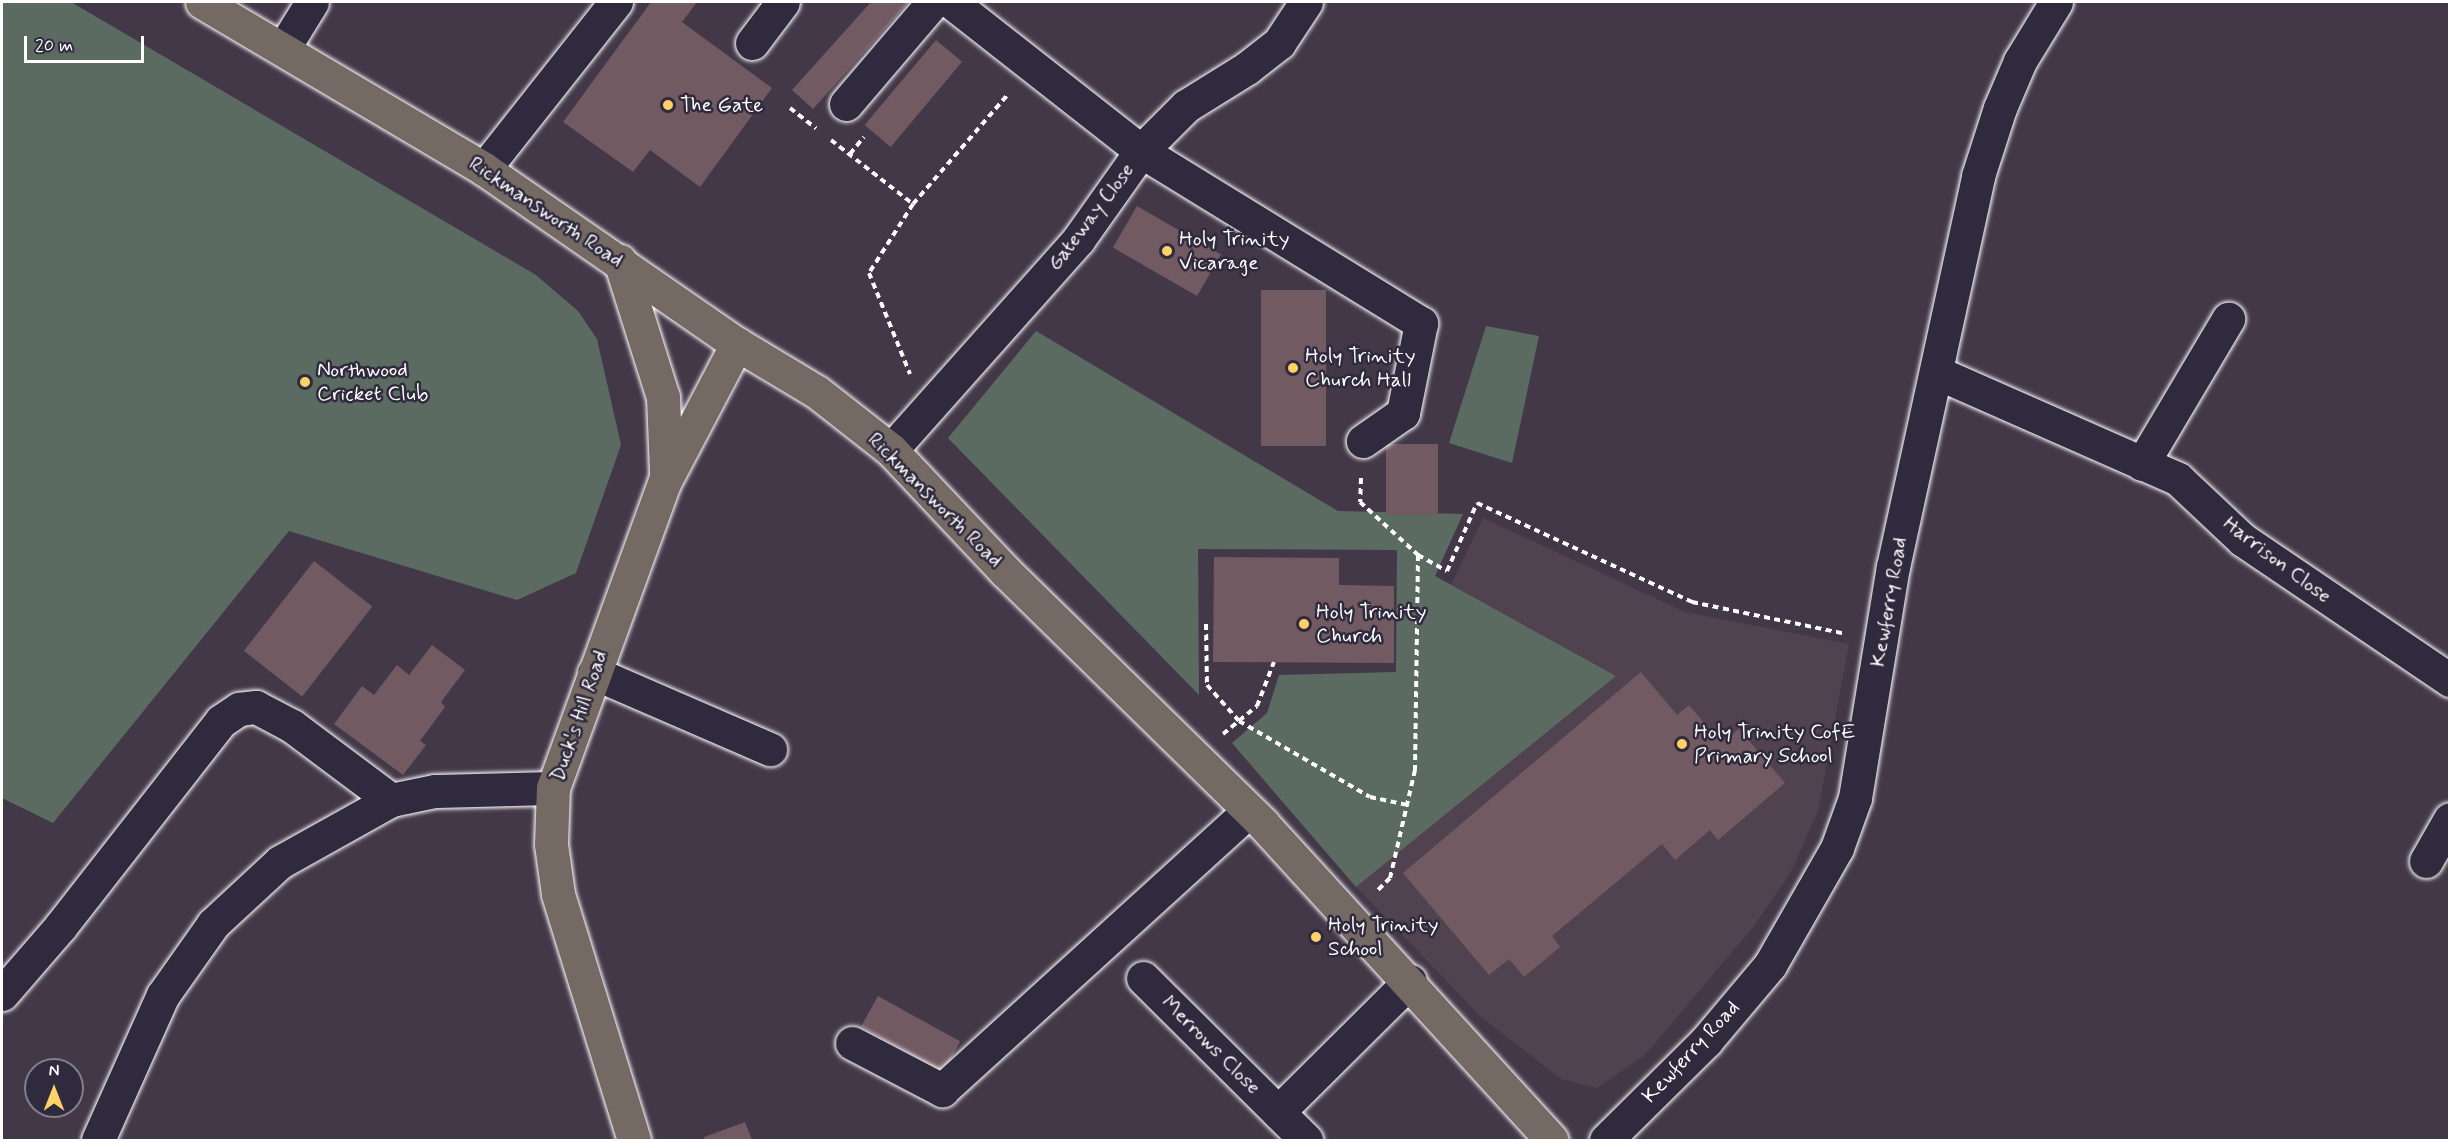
<!DOCTYPE html>
<html>
<head>
<meta charset="utf-8">
<style>
	body { margin:0 }
	#map { position:relative; width:2451px; height:1142px; overflow:hidden; background:#433848; font-family:Mynerve,sans-serif }
	div>[style] { position:absolute }
	.built>* { inset:0; background:#514250 }
	.green>* { inset:0; background:#5b6b62 }
	.building>* { inset:0; background:#725a63; transform-origin:0 0 }
	.path>* { height:4px; margin-top:-2px; transform-origin:0; background:repeating-linear-gradient(90deg,#fff 0 6px,transparent 0 10.5px) }
	.roads { filter:drop-shadow(0 0 2px #fff) drop-shadow(0 0 2px #fff) }
	.minor>* { height:33px; margin:-16.5px; padding:0 16.5px; transform-origin:16.5px; border-radius:16.5px; background:#2f2a3d }
	.major>* { height:33px; margin:-16.5px; padding:0 16.5px; transform-origin:16.5px; border-radius:16.5px; background:#756964 }
	.dots>* { width:16px; height:16px; translate:-50% -50%; box-sizing:border-box; border:3px solid #2f2a3d; border-radius:50% }
	span { translate:-50% -50%; white-space:nowrap; text-align:center; line-height:1.15; -webkit-text-stroke:5px #2f2a3d; paint-order:stroke }
	.poi-label { font-size:21px; color:#fff }
	.left { translate:0 -50%; text-align:left }
	.street-label { font-size:21px; color:#fff }
	.frame { position:absolute; inset:0; border:3px solid #fff; pointer-events:none }
	.north { position:absolute; left:24px; top:1058px; width:60px; height:60px; box-sizing:border-box; background:#2f2a3d; border:2px solid #827f8b; border-radius:50%; rotate:0deg; font-size:16px; font-weight:700; line-height:24px; text-align:center; color:#fff }
	.north::after { content:''; display:block; margin:auto; width:21px; height:27px; background:#ffd166; clip-path:polygon(50% 0,100% 100%,50% 72%,0 100%) }
	.scale { position:absolute; left:24px; top:36px; width:120px; height:27px; box-sizing:border-box; border:3px solid #fff; border-top:0; padding-left:8px; font-size:18px; line-height:21px; white-space:nowrap; color:#fff; -webkit-text-stroke:4px #2f2a3d; paint-order:stroke }
</style>
</head>
<body>
<div id="map">
	<div class="built">
		<div style="clip-path:polygon(1483px 518px,1685px 612px,1849px 644px,1818px 811px,1791px 872px,1754px 926px,1645px 1055px,1597px 1088px,1561px 1079px,1480px 1016px,1356px 887px,1616px 676px,1451px 585px)"></div>
	</div>
	<div class="green">
		<div style="clip-path:polygon(2px 2px,71px 2px,536px 275px,578px 311px,597px 339px,621px 445px,576px 573px,517px 600px,289px 531px,53px 823px,2px 798px)"></div>
		<div style="clip-path:polygon(1486px 326px,1539px 336px,1512px 463px,1449px 443px)"></div>
		<div style="clip-path:polygon(1036px 331px,1338px 511px,1463px 514px,1435px 576px,1616px 676px,1356px 887px,1232px 743px,1267px 713px,1279px 675px,1396px 672px,1397px 550px,1198px 549px,1199px 695px,948px 438px)"></div>
	</div>
	<div class="building">
		<div style="clip-path:polygon(651px 2px,697px 2px,682px 22px,772px 88px,700px 187px,650px 150px,633px 172px,563px 122px)"></div>
		<div style="clip-path:polygon(871px 2px,909px 2px,813px 109px,792px 90px)"></div>
		<div style="left:936px;top:40px;width:34px;height:111px;rotate:40deg"></div>
		<div style="left:1137px;top:206px;width:97px;height:48px;rotate:30deg"></div>
		<div style="left:1261px;top:290px;width:65px;height:156px"></div>
		<div style="left:1386px;top:444px;width:52px;height:71px"></div>
		<div style="clip-path:polygon(1214px 557px,1339px 558px,1339px 585px,1394px 586px,1394px 663px,1213px 662px)"></div>
		<div style="left:314px;top:561px;width:74px;height:114px;rotate:38deg"></div>
		<div style="clip-path:polygon(432px 645px,465px 670px,441px 702px,445px 707px,420px 741px,426px 745px,403px 775px,334px 724px,362px 686px,374px 695px,397px 665px,409px 675px)"></div>
		<div style="clip-path:polygon(1641px 672px,1677px 715px,1689px 705px,1721px 743px,1739px 729px,1785px 783px,1718px 840px,1710px 830px,1675px 860px,1662px 844px,1552px 936px,1560px 947px,1524px 977px,1509px 959px,1489px 975px,1403px 873px)"></div>
		<div style="left:878px;top:996px;width:94px;height:35px;rotate:29deg"></div>
		<div style="clip-path:polygon(745px 1122px,752px 1140px,705px 1140px,704px 1137px)"></div>
	</div>
	<div class="path">
		<div style="left:790px;top:108px;width:33px;rotate:38deg"></div>
		<div style="left:831px;top:140px;width:104px;rotate:38deg"></div>
		<div style="left:913px;top:204px;width:82px;rotate:122.5deg"></div>
		<div style="left:869px;top:273px;width:109px;rotate:67.9deg"></div>
		<div style="left:850px;top:154px;width:22px;rotate:-51deg"></div>
		<div style="left:913px;top:204px;width:147px;rotate:-49.1deg"></div>
		<div style="left:1361px;top:478px;width:24px;rotate:92deg"></div>
		<div style="left:1360px;top:502px;width:79px;rotate:42.4deg"></div>
		<div style="left:1418px;top:555px;width:215px;rotate:90.8deg"></div>
		<div style="left:1415px;top:770px;width:111px;rotate:103deg"></div>
		<div style="left:1390px;top:878px;width:20px;rotate:135deg"></div>
		<div style="left:1418px;top:555px;width:33px;rotate:29deg"></div>
		<div style="left:1447px;top:571px;width:74px;rotate:-66.2deg"></div>
		<div style="left:1477px;top:503px;width:237px;rotate:24.7deg"></div>
		<div style="left:1692px;top:602px;width:157px;rotate:11.7deg"></div>
		<div style="left:1206px;top:624px;width:61px;rotate:89.1deg"></div>
		<div style="left:1207px;top:685px;width:48px;rotate:48.4deg"></div>
		<div style="left:1239px;top:721px;width:151px;rotate:30.1deg"></div>
		<div style="left:1370px;top:797px;width:39px;rotate:12deg"></div>
		<div style="left:1223px;top:734px;width:44px;rotate:-39.5deg"></div>
		<div style="left:1257px;top:706px;width:47px;rotate:-68.9deg"></div>
	</div>
	<div class="roads">
		<div class="minor">
			<div style="left:951px;top:2px;width:241px;rotate:38.1deg"></div>
			<div style="left:1141px;top:151px;width:329px;rotate:31.6deg"></div>
			<div style="left:1421px;top:323px;width:92px;rotate:101.3deg"></div>
			<div style="left:1403px;top:413px;width:49px;rotate:145deg"></div>
			<div style="left:752px;top:43px;width:51px;rotate:-52.9deg"></div>
			<div style="left:283px;top:49px;width:55px;rotate:-58.3deg"></div>
			<div style="left:846px;top:104px;width:134px;rotate:-49.5deg"></div>
			<div style="left:484px;top:169px;width:213px;rotate:-51.7deg"></div>
			<div style="left:1938px;top:373px;width:262px;rotate:23.8deg"></div>
			<div style="left:2178px;top:479px;width:89px;rotate:43.2deg"></div>
			<div style="left:2243px;top:540px;width:250px;rotate:34.1deg"></div>
			<div style="left:891px;top:450px;width:281px;rotate:-48.3deg"></div>
			<div style="left:1078px;top:240px;width:109px;rotate:-54.7deg"></div>
			<div style="left:1141px;top:151px;width:64px;rotate:-45deg"></div>
			<div style="left:1186px;top:106px;width:72px;rotate:-31.9deg"></div>
			<div style="left:1247px;top:68px;width:41px;rotate:-38deg"></div>
			<div style="left:1279px;top:43px;width:49px;rotate:-56.6deg"></div>
			<div style="left:2142px;top:464px;width:169px;rotate:-59.3deg"></div>
			<div style="left:594px;top:673px;width:192px;rotate:23.4deg"></div>
			<div style="left:2426px;top:861px;width:48px;rotate:-60.3deg"></div>
			<div style="left:1143px;top:978px;width:230px;rotate:44.8deg"></div>
			<div style="left:2px;top:994px;width:89px;rotate:-49.1deg"></div>
			<div style="left:60px;top:927px;width:261px;rotate:-52deg"></div>
			<div style="left:221px;top:721px;width:22px;rotate:-34deg"></div>
			<div style="left:239px;top:709px;width:17px;rotate:-7deg"></div>
			<div style="left:256px;top:707px;width:41px;rotate:27.8deg"></div>
			<div style="left:292px;top:726px;width:124px;rotate:36.8deg"></div>
			<div style="left:852px;top:1043px;width:102px;rotate:27.6deg"></div>
			<div style="left:942px;top:1090px;width:415px;rotate:-42.3deg"></div>
			<div style="left:1278px;top:1112px;width:186px;rotate:-44.8deg"></div>
			<div style="left:98px;top:1140px;width:159px;rotate:-65.9deg"></div>
			<div style="left:163px;top:995px;width:87px;rotate:-54.8deg"></div>
			<div style="left:213px;top:924px;width:91px;rotate:-42.8deg"></div>
			<div style="left:280px;top:862px;width:127px;rotate:-29.2deg"></div>
			<div style="left:391px;top:800px;width:45px;rotate:-11.6deg"></div>
			<div style="left:435px;top:791px;width:118px;rotate:-1.5deg"></div>
			<div style="left:1606px;top:1140px;width:141px;rotate:-44.7deg"></div>
			<div style="left:1706px;top:1041px;width:99px;rotate:-49.9deg"></div>
			<div style="left:1770px;top:965px;width:135px;rotate:-60.2deg"></div>
			<div style="left:1837px;top:848px;width:53px;rotate:-70.2deg"></div>
			<div style="left:1855px;top:798px;width:234px;rotate:-80.7deg"></div>
			<div style="left:1893px;top:567px;width:400px;rotate:-77.7deg"></div>
			<div style="left:1978px;top:176px;width:71px;rotate:-72.1deg"></div>
			<div style="left:2000px;top:108px;width:51px;rotate:-66.9deg"></div>
			<div style="left:2020px;top:61px;width:69px;rotate:-58.6deg"></div>
		</div>
		<div class="major">
			<div style="left:202px;top:2px;width:328px;rotate:30.6deg"></div>
			<div style="left:484px;top:169px;width:308px;rotate:34.7deg"></div>
			<div style="left:737px;top:344px;width:93px;rotate:31deg"></div>
			<div style="left:817px;top:392px;width:94px;rotate:38.1deg"></div>
			<div style="left:891px;top:450px;width:166px;rotate:46.7deg"></div>
			<div style="left:1005px;top:571px;width:361px;rotate:44.4deg"></div>
			<div style="left:1263px;top:824px;width:428px;rotate:47.6deg"></div>
			<div style="left:620px;top:261px;width:143px;rotate:72.5deg"></div>
			<div style="left:663px;top:397px;width:76px;rotate:87.7deg"></div>
			<div style="left:634px;top:1140px;width:257px;rotate:-107.2deg"></div>
			<div style="left:558px;top:894px;width:50px;rotate:-98deg"></div>
			<div style="left:551px;top:844px;width:56px;rotate:-88deg"></div>
			<div style="left:553px;top:788px;width:327px;rotate:-70deg"></div>
			<div style="left:665px;top:481px;width:155px;rotate:-62.3deg"></div>
		</div>
	</div>
	<div class="dots">
		<div style="left:668px;top:105px;background:#ffd166"></div>
		<div style="left:1167px;top:251px;background:#ffd166"></div>
		<div style="left:1293px;top:368px;background:#ffd166"></div>
		<div style="left:305px;top:382px;background:#ffd166"></div>
		<div style="left:1304px;top:624px;background:#ffd166"></div>
		<div style="left:1682px;top:744px;background:#ffd166"></div>
		<div style="left:1316px;top:937px;background:#ffd166"></div>
	</div>
	<div class="poi-label">
		<span class="left" style="left:680px;top:105px">The Gate</span>
		<span class="left" style="left:1179px;top:251px">Holy Trinity<br>Vicarage</span>
		<span class="left" style="left:1305px;top:368px">Holy Trinity<br>Church Hall</span>
		<span class="left" style="left:317px;top:382px">Northwood<br>Cricket Club</span>
		<span class="left" style="left:1316px;top:624px">Holy Trinity<br>Church</span>
		<span class="left" style="left:1694px;top:744px">Holy Trinity CofE<br>Primary School</span>
		<span class="left" style="left:1328px;top:937px">Holy Trinity<br>School</span>
	</div>
	<div class="street-label">
		<span style="left:546px;top:212px;rotate:34deg">Rickmansworth Road</span>
		<span style="left:1091px;top:217px;rotate:-53deg">Gateway Close</span>
		<span style="left:935px;top:500px;rotate:45deg">Rickmansworth Road</span>
		<span style="left:2277px;top:560px;rotate:37deg">Harrison Close</span>
		<span style="left:1889px;top:602px;rotate:-80deg">Kewferry Road</span>
		<span style="left:579px;top:716px;rotate:-71deg">Duck's Hill Road</span>
		<span style="left:1211px;top:1045px;rotate:45deg">Merrows Close</span>
		<span style="left:1691px;top:1052px;rotate:-47deg">Kewferry Road</span>
	</div>
	<div class="frame"></div>
	<div class="north">N</div>
	<div class="scale">20 m</div>
</div>
</body>
</html>
